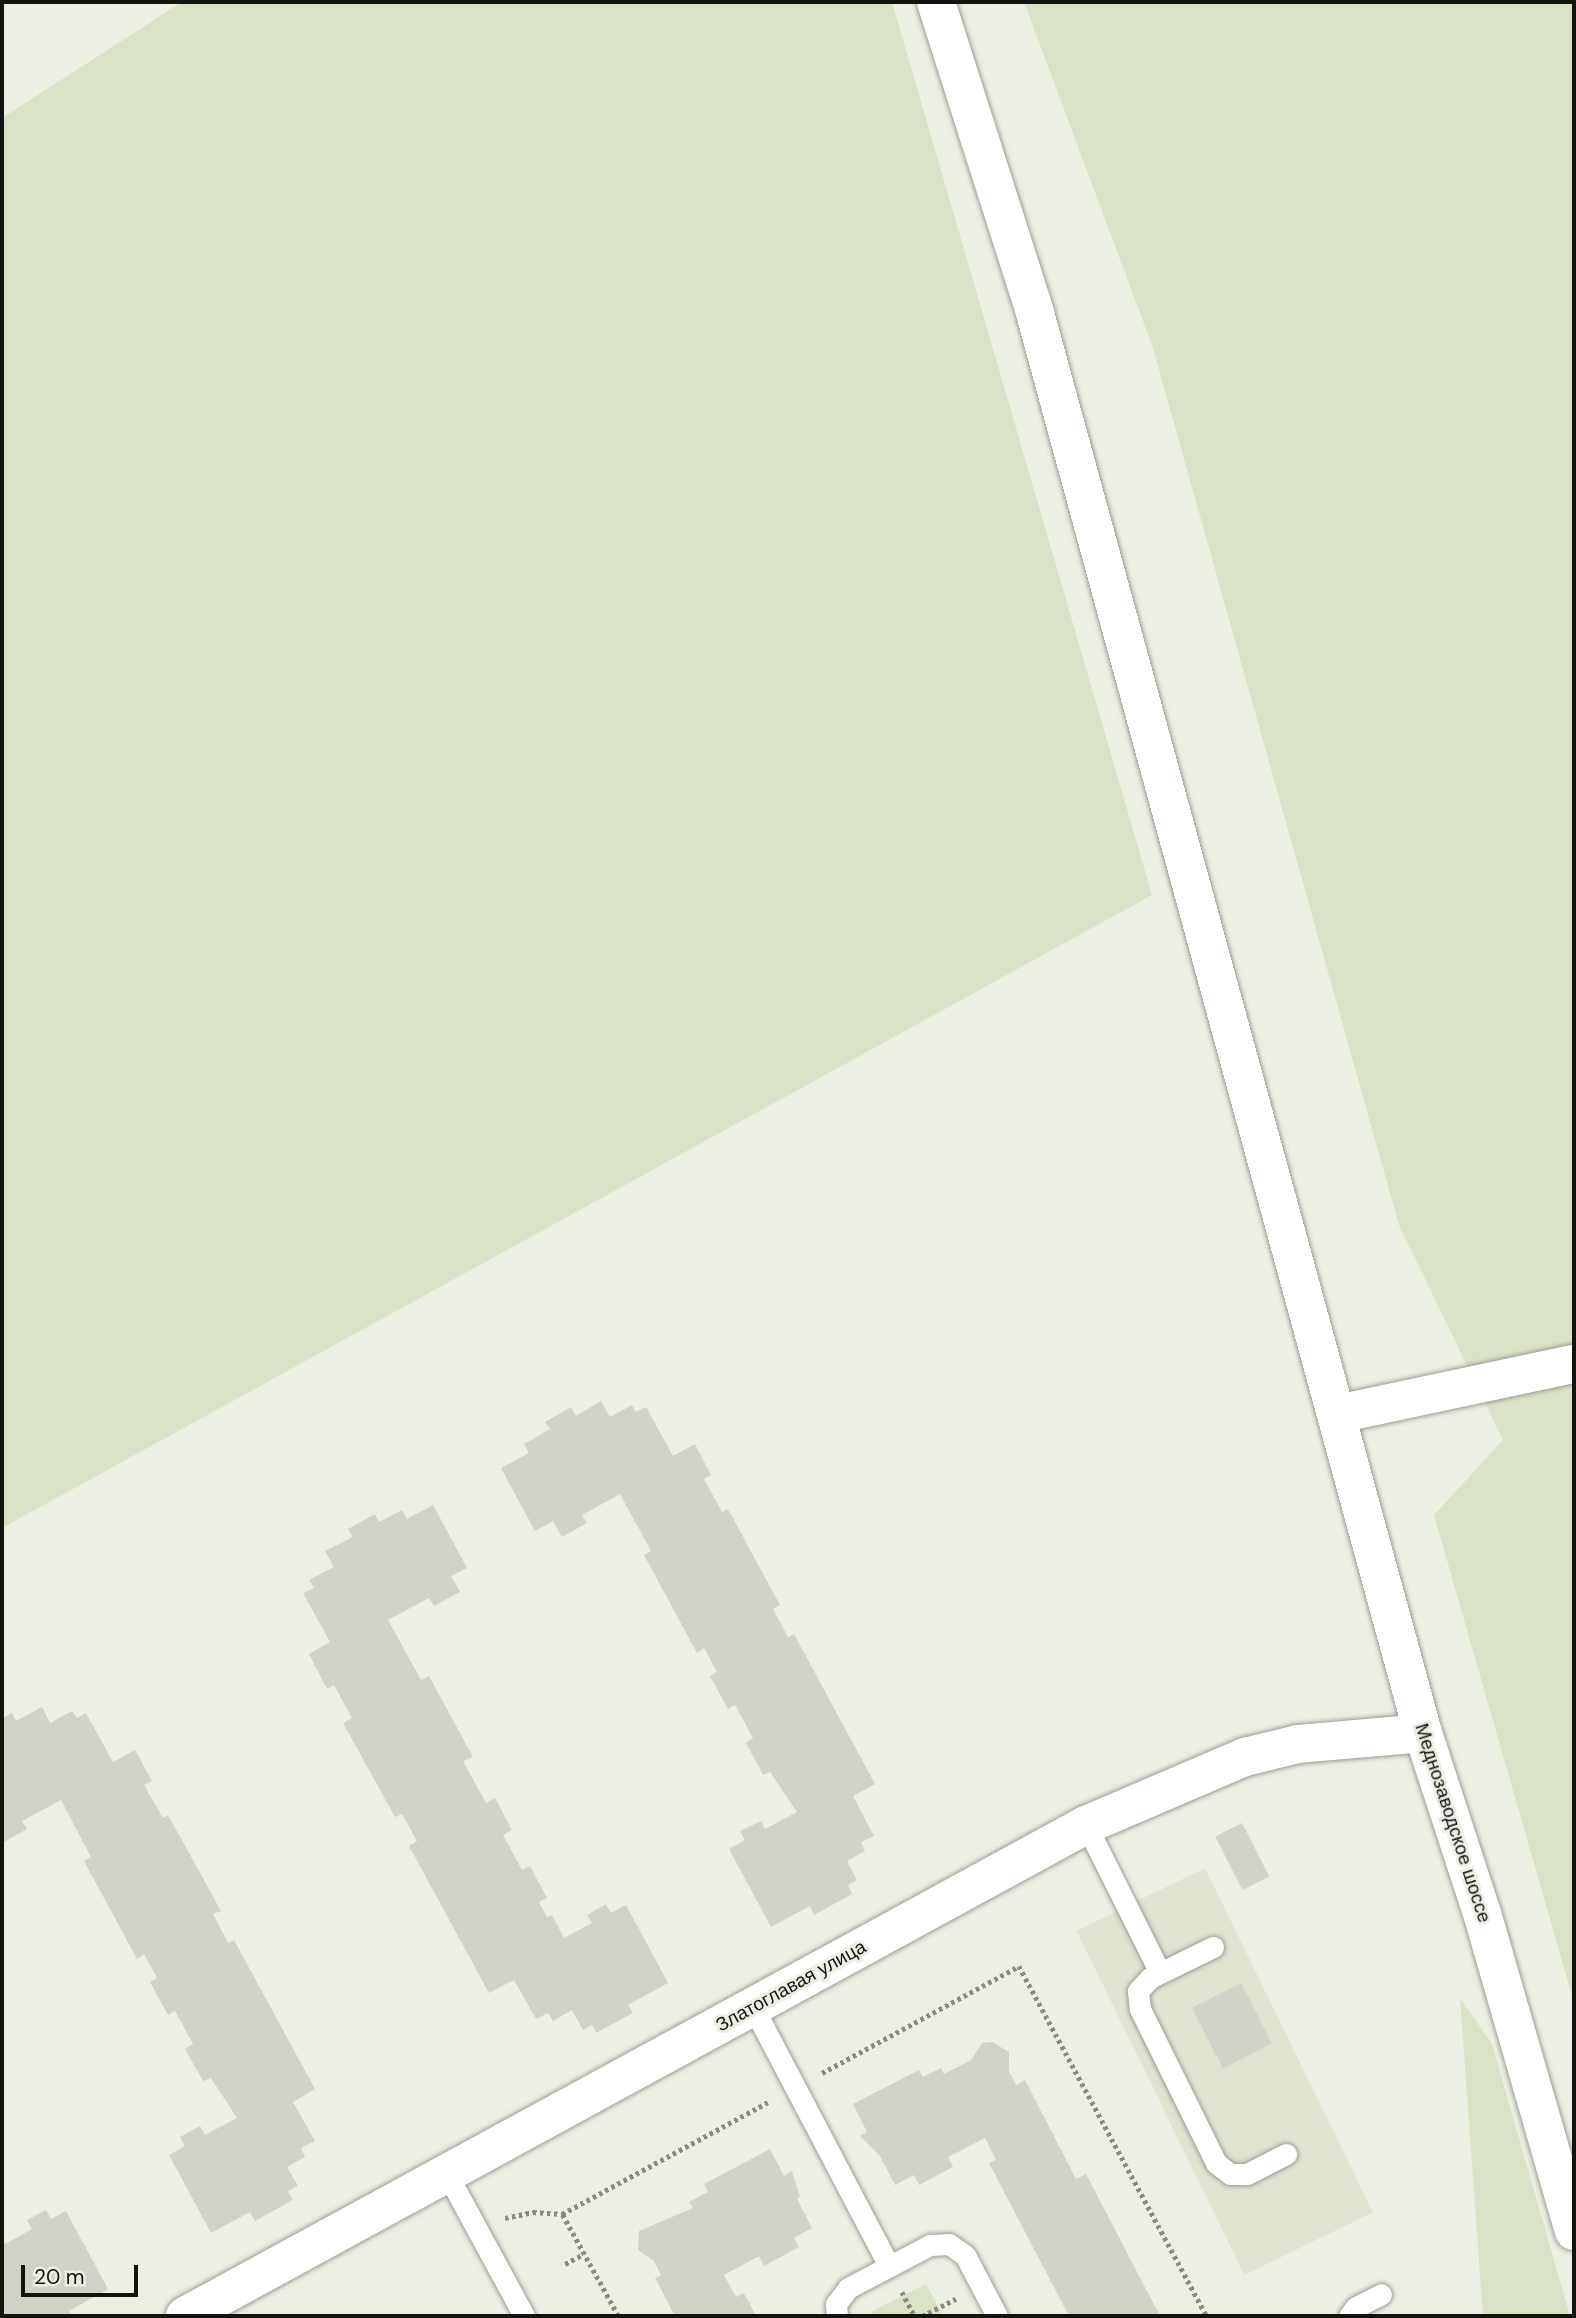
<!DOCTYPE html>
<html>
<head>
<meta charset="utf-8">
<style>
	body { margin:0 }
	#map { position:relative; width:1576px; height:2318px; overflow:hidden; background:#ecefe3; font-family:"DM Sans",sans-serif }
	div>[style] { position:absolute }
	.built>* { inset:0; background:#dfe5d2; transform-origin:0 0 }
	.green>* { inset:0; background:#dbe3c6 }
	.building>* { inset:0; background:#d0d4c8; transform-origin:0 0 }
	.path>* { height:4.5px; margin-top:-2.25px; transform-origin:0; background:repeating-linear-gradient(90deg,#898b83 0 3.5px,transparent 0 7px) }
	.roads { filter:drop-shadow(0 0 2px #9a9e93) drop-shadow(0 0 2px #9a9e93) }
	.lane>* { height:21px; margin:-10.5px; padding:0 10.5px; transform-origin:10.5px; border-radius:10.5px; background:#fff }
	.street>* { height:38px; margin:-19px; padding:0 19px; transform-origin:19px; border-radius:19px; background:#fff }
	span { translate:-50% -50%; white-space:nowrap; text-align:center; line-height:1.15; -webkit-text-stroke:6px #ecefe3; paint-order:stroke }
	.street-label { font-size:19px; color:#131410 }
	.frame { position:absolute; inset:0; border:4px solid #131410; pointer-events:none }
	.scale { position:absolute; left:21px; top:2265px; width:117px; height:32px; box-sizing:border-box; border:4px solid #131410; border-top:0; padding-left:9px; font-size:21px; line-height:24px; white-space:nowrap; color:#131410; -webkit-text-stroke:5px #ecefe3; paint-order:stroke }
</style>
</head>
<body>
<div id="map">
	<div class="built">
		<div style="left:1205px;top:1868px;width:383px;height:143px;rotate:64deg"></div>
	</div>
	<div class="green">
		<div style="clip-path:polygon(182px 2px,892px 2px,1152px 895px,2px 1528px,2px 118px)"></div>
		<div style="clip-path:polygon(1024px 2px,1574px 2px,1574px 2003px,1434px 1515px,1503px 1440px,1399px 1225px,1152px 345px)"></div>
		<div style="clip-path:polygon(1460px 1998px,1492px 2044px,1570px 2316px,1483px 2316px)"></div>
		<div style="clip-path:polygon(926px 2284px,943px 2316px,873px 2316px,871px 2312px)"></div>
	</div>
	<div class="building">
		<div style="clip-path:polygon(601px 1401px,610px 1417px,632px 1405px,636px 1412px,646px 1407px,673px 1456px,695px 1444px,711px 1475px,704px 1479px,722px 1512px,728px 1509px,780px 1605px,773px 1609px,788px 1637px,794px 1634px,875px 1784px,853px 1796px,874px 1836px,861px 1842px,865px 1851px,847px 1861px,857px 1880px,848px 1885px,852px 1894px,814px 1915px,810px 1906px,771px 1927px,729px 1849px,745px 1840px,740px 1831px,761px 1821px,765px 1829px,797px 1812px,770px 1772px,763px 1775px,746px 1743px,753px 1738px,735px 1705px,728px 1709px,710px 1676px,717px 1672px,704px 1648px,697px 1653px,644px 1555px,651px 1551px,620px 1494px,582px 1515px,587px 1523px,562px 1537px,553px 1521px,535px 1531px,501px 1468px,529px 1453px,524px 1444px,550px 1429px,545px 1422px,571px 1407px,576px 1416px)"></div>
		<div style="clip-path:polygon(433px 1505px,467px 1568px,451px 1576px,460px 1592px,434px 1606px,429px 1598px,388px 1620px,421px 1680px,429px 1676px,473px 1757px,463px 1761px,486px 1803px,495px 1798px,512px 1830px,503px 1835px,522px 1870px,530px 1866px,547px 1898px,539px 1902px,547px 1917px,552px 1915px,564px 1938px,592px 1923px,587px 1915px,606px 1904px,611px 1913px,626px 1905px,668px 1983px,628px 2005px,633px 2013px,596px 2033px,592px 2025px,583px 2030px,572px 2010px,553px 2021px,548px 2013px,536px 2019px,514px 1980px,489px 1993px,409px 1846px,417px 1841px,402px 1814px,395px 1817px,343px 1723px,352px 1718px,334px 1685px,327px 1689px,309px 1654px,330px 1642px,303px 1593px,314px 1588px,309px 1580px,334px 1567px,325px 1551px,353px 1537px,348px 1529px,375px 1514px,379px 1522px,402px 1510px,407px 1519px)"></div>
		<div style="clip-path:polygon(42px 1707px,50px 1723px,72px 1711px,77px 1718px,86px 1713px,113px 1762px,135px 1750px,152px 1781px,144px 1785px,163px 1818px,168px 1815px,221px 1911px,213px 1914px,228px 1943px,234px 1940px,315px 2089px,293px 2102px,315px 2141px,301px 2148px,305px 2157px,287px 2167px,298px 2186px,288px 2191px,293px 2200px,255px 2221px,250px 2212px,211px 2233px,169px 2155px,185px 2146px,180px 2137px,200px 2126px,205px 2135px,237px 2118px,211px 2078px,203px 2081px,185px 2049px,193px 2044px,175px 2011px,168px 2015px,150px 1982px,157px 1978px,144px 1954px,137px 1959px,84px 1861px,91px 1857px,61px 1800px,22px 1821px,27px 1829px,2px 1843px,2px 1719px,12px 1713px,16px 1721px)"></div>
		<div style="left:1242px;top:1823px;width:60px;height:30px;rotate:63deg"></div>
		<div style="left:1241px;top:1983px;width:68px;height:55px;rotate:63deg"></div>
		<div style="clip-path:polygon(992px 2042px,1009px 2052px,1009px 2071px,1016px 2085px,1025px 2080px,1076px 2179px,1086px 2174px,1160px 2316px,1069px 2316px,989px 2163px,996px 2160px,985px 2138px,948px 2157px,953px 2167px,919px 2185px,914px 2175px,895px 2185px,880px 2156px,860px 2136px,867px 2132px,853px 2104px,919px 2070px,923px 2077px,941px 2068px,944px 2074px,971px 2060px,982px 2043px)"></div>
		<div style="clip-path:polygon(770px 2149px,784px 2176px,792px 2171px,800px 2197px,797px 2199px,812px 2228px,794px 2238px,799px 2247px,764px 2266px,759px 2256px,724px 2275px,736px 2297px,744px 2293px,756px 2316px,675px 2316px,655px 2278px,661px 2275px,654px 2261px,638px 2250px,639px 2231px,693px 2208px,689px 2202px,708px 2192px,704px 2184px)"></div>
		<div style="clip-path:polygon(46px 2210px,51px 2219px,66px 2211px,108px 2289px,69px 2311px,72px 2316px,2px 2316px,2px 2239px,5px 2244px,32px 2229px,27px 2220px)"></div>
	</div>
	<div class="path">
		<div style="left:822px;top:2073px;width:224px;rotate:-28.5deg"></div>
		<div style="left:1019px;top:1966px;width:397px;rotate:61.8deg"></div>
		<div style="left:505px;top:2218px;width:29px;rotate:-12deg"></div>
		<div style="left:533px;top:2212px;width:29px;rotate:4deg"></div>
		<div style="left:565px;top:2264px;width:21px;rotate:-28deg"></div>
		<div style="left:902px;top:2292px;width:27px;rotate:62deg"></div>
		<div style="left:618px;top:2316px;width:116px;rotate:-118.8deg"></div>
		<div style="left:562px;top:2214px;width:234px;rotate:-28.5deg"></div>
		<div style="left:922px;top:2316px;width:38px;rotate:-27deg"></div>
	</div>
	<div class="roads">
		<div class="lane">
			<div style="left:1086px;top:1825px;width:165px;rotate:63.4deg"></div>
			<div style="left:1213px;top:1947px;width:70px;rotate:153.8deg"></div>
			<div style="left:1150px;top:1978px;width:18px;rotate:133deg"></div>
			<div style="left:1138px;top:1991px;width:18px;rotate:84deg"></div>
			<div style="left:1140px;top:2009px;width:172px;rotate:63.7deg"></div>
			<div style="left:1216px;top:2163px;width:18px;rotate:38deg"></div>
			<div style="left:1230px;top:2174px;width:17px"></div>
			<div style="left:1247px;top:2174px;width:44px;rotate:-27.1deg"></div>
			<div style="left:753px;top:2007px;width:293px;rotate:62.3deg"></div>
			<div style="left:447px;top:2174px;width:162px;rotate:61.5deg"></div>
			<div style="left:837px;top:2316px;width:12px;rotate:-95deg"></div>
			<div style="left:836px;top:2304px;width:20px;rotate:-53deg"></div>
			<div style="left:848px;top:2288px;width:93px;rotate:-27.7deg"></div>
			<div style="left:930px;top:2245px;width:19px;rotate:-3deg"></div>
			<div style="left:949px;top:2244px;width:19px;rotate:35deg"></div>
			<div style="left:965px;top:2255px;width:69px;rotate:62.3deg"></div>
			<div style="left:1349px;top:2316px;width:11px;rotate:-52deg"></div>
			<div style="left:1356px;top:2307px;width:28px;rotate:-27deg"></div>
		</div>
		<div class="street">
			<div style="left:936px;top:2px;width:326px;rotate:72.3deg"></div>
			<div style="left:1035px;top:313px;width:1472px;rotate:74.72deg"></div>
			<div style="left:1423px;top:1733px;width:189px;rotate:71.9deg"></div>
			<div style="left:1482px;top:1913px;width:331px;rotate:73.9deg"></div>
			<div style="left:1338px;top:1414px;width:241px;rotate:-12deg"></div>
			<div style="left:185px;top:2316px;width:1026px;rotate:-28.59deg"></div>
			<div style="left:1086px;top:1825px;width:173px;rotate:-23.2deg"></div>
			<div style="left:1245px;top:1757px;width:55px;rotate:-13.8deg"></div>
			<div style="left:1298px;top:1744px;width:125px;rotate:-5deg"></div>
		</div>
	</div>
	<div class="street-label">
		<span style="left:1453px;top:1823px;rotate:72deg">Меднозаводское шоссе</span>
		<span style="left:791px;top:1986px;rotate:-29deg">Златоглавая улица</span>
	</div>
	<div class="frame"></div>
	<div class="scale">20 m</div>
</div>
</body>
</html>
